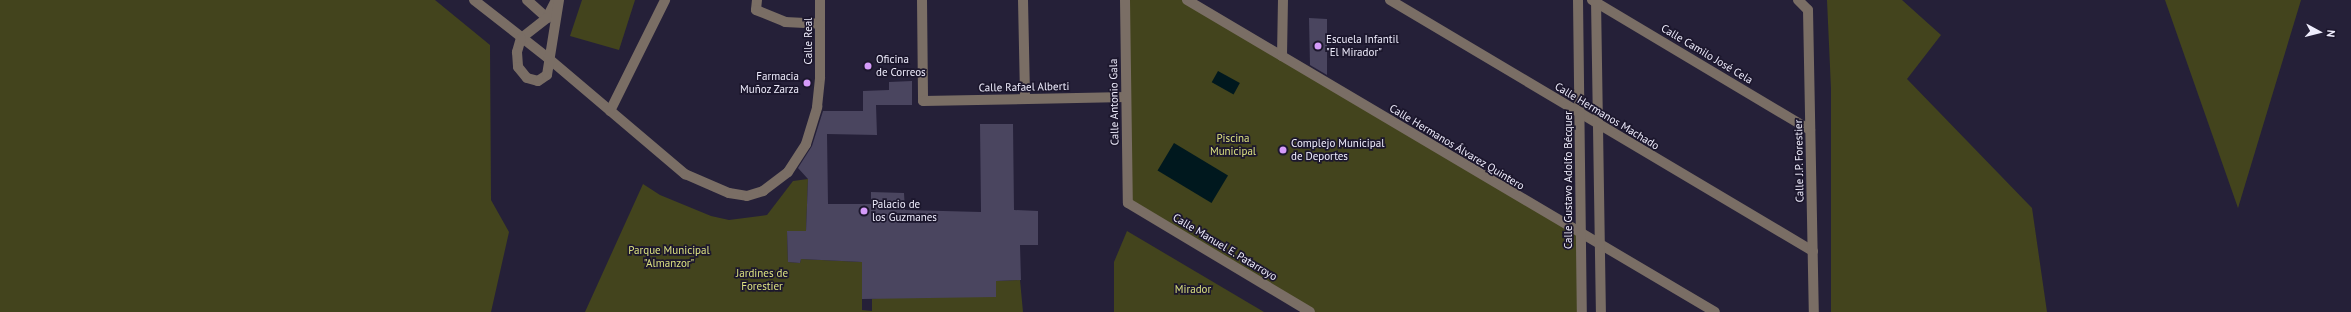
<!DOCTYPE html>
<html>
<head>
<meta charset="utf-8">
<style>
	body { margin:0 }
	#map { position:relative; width:2351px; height:312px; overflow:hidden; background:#252038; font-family:"PT Sans",sans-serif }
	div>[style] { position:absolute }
	.green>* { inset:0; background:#43441d }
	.water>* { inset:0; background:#00181e; transform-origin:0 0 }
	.building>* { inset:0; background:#4a455f }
	.minor>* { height:10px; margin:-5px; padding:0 5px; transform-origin:5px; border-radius:5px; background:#7a6e65 }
	.dots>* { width:11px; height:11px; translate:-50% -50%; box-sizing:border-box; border:2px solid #1c172d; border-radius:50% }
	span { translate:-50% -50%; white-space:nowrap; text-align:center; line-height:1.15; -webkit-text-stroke:3.5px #1c172d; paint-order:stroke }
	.poi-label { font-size:11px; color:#efedfd }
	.left { translate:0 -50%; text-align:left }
	.right { translate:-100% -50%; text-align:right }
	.street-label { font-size:11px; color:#efedfd }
	.park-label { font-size:11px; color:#dbe080 }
	.north { position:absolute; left:2299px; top:12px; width:40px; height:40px; -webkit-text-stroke:3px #1c172d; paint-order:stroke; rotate:97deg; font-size:11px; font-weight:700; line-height:16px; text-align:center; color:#efedfd }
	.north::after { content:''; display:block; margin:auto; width:14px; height:18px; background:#efedfd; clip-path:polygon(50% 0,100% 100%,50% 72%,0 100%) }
</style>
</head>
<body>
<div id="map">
	<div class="green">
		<div style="clip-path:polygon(0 0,435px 0,490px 45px,491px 200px,509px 232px,491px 312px,0 312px)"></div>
		<div style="clip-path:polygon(582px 0,635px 0,619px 50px,570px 36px)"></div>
		<div style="clip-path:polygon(1125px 0,1187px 0,1579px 234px,1582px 312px,1310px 312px,1128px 203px)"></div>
		<div style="clip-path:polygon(1827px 0,1902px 0,1941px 35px,1907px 79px,2032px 208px,2047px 312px,1831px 312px,1831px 89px)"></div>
		<div style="clip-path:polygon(2165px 0,2301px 0,2238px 208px)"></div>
		<div style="clip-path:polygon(808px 179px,806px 231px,787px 231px,788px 262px,800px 263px,801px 259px,862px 262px,862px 310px,872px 311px,872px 299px,996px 281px,1020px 280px,1023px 312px,585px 312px,643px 184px,660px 195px,711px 216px,729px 220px,767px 215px,793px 181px)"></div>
		<div style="clip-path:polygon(1127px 231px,1264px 312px,1114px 312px,1114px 262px)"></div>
	</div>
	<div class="water">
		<div style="left:1218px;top:71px;width:25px;height:13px;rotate:29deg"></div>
		<div style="left:1174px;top:143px;width:63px;height:32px;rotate:31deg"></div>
	</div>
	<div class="building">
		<div style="clip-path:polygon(1309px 18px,1327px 19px,1327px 75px,1310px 65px)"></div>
		<div style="clip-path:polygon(912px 81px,912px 105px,876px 105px,877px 135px,827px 134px,828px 204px,871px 204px,871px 192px,904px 193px,905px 210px,981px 212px,980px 124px,1013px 124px,1014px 210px,1038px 211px,1038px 245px,1020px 245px,1021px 280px,996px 281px,996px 297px,862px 299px,862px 262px,801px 259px,800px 263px,788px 262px,787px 231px,806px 231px,808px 179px,798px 168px,812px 146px,823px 111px,863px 111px,863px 91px,889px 90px,889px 82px)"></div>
	</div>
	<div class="minor">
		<div style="left:474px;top:0;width:94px;rotate:38.1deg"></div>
		<div style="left:548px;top:58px;width:180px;rotate:40.3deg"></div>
		<div style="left:685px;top:174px;width:48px;rotate:23.4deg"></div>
		<div style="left:729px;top:193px;width:18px;rotate:9deg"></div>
		<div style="left:747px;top:196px;width:17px;rotate:-17deg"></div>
		<div style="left:763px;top:191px;width:31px;rotate:-37deg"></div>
		<div style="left:788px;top:172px;width:33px;rotate:-57deg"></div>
		<div style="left:806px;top:144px;width:39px;rotate:-73deg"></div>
		<div style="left:817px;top:107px;width:30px;rotate:-84deg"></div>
		<div style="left:820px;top:77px;width:77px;rotate:-90deg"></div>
		<div style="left:527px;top:0;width:27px;rotate:42deg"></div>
		<div style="left:556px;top:0;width:20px;rotate:117deg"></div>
		<div style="left:547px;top:18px;width:33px;rotate:142deg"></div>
		<div style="left:521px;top:38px;width:15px;rotate:106deg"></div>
		<div style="left:517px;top:52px;width:15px;rotate:86deg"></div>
		<div style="left:518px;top:67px;width:14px;rotate:51deg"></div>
		<div style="left:527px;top:78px;width:11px;rotate:15deg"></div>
		<div style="left:538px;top:81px;width:11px;rotate:-34deg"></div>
		<div style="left:547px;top:75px;width:76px;rotate:-80.9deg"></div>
		<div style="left:757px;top:0;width:10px;rotate:96deg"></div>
		<div style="left:756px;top:10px;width:31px;rotate:22deg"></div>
		<div style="left:785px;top:22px;width:35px;rotate:3deg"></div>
		<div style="left:922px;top:0;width:101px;rotate:89.4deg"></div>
		<div style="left:923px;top:101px;width:203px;rotate:-1.1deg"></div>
		<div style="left:1023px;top:0;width:99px;rotate:88.8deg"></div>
		<div style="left:1125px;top:0;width:203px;rotate:89.2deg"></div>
		<div style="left:1128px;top:203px;width:212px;rotate:30.9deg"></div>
		<div style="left:1187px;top:0;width:613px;rotate:30.58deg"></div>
		<div style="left:1390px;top:0;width:492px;rotate:30.7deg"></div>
		<div style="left:1578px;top:0;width:312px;rotate:89.3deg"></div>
		<div style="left:1592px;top:0;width:254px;rotate:30.8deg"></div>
		<div style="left:1596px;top:0;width:312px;rotate:89.1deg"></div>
		<div style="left:1798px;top:0;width:14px;rotate:45deg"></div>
		<div style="left:1808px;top:10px;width:302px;rotate:88.9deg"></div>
		<div style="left:1282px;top:56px;width:56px;rotate:-89deg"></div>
		<div style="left:610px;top:111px;width:124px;rotate:-63.6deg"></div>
	</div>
	<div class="dots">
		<div style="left:1318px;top:46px;background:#d59bfa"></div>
		<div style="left:868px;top:66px;background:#d59bfa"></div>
		<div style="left:807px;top:83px;background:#d59bfa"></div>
		<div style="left:1283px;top:150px;background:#d59bfa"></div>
		<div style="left:864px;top:211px;background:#d59bfa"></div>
	</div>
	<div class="poi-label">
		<span class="left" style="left:1326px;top:46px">Escuela Infantil<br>"El Mirador"</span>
		<span class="left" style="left:876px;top:66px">Oficina<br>de Correos</span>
		<span class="right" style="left:799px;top:83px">Farmacia<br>Muñoz Zarza</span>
		<span class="left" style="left:1291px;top:150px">Complejo Municipal<br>de Deportes</span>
		<span class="left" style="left:872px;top:211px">Palacio de<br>los Guzmanes</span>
	</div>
	<div class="street-label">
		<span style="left:808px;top:41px;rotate:-90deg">Calle Real</span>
		<span style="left:1707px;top:54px;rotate:31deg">Calle Camilo José Cela</span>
		<span style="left:1024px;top:87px;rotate:-1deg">Calle Rafael Alberti</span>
		<span style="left:1114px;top:102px;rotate:-91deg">Calle Antonio Gala</span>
		<span style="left:1607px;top:116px;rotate:31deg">Calle Hermanos Machado</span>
		<span style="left:1457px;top:147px;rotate:31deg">Calle Hermanos Álvarez Quintero</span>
		<span style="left:1799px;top:161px;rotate:-91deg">Calle J.P. Forestier</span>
		<span style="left:1568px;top:180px;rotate:-90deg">Calle Gustavo Adolfo Bécquer</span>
		<span style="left:1225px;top:247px;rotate:31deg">Calle Manuel E. Patarroyo</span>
	</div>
	<div class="park-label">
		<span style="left:1233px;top:145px">Piscina<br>Municipal</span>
		<span style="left:669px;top:257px">Parque Municipal<br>"Almanzor"</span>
		<span style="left:762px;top:280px">Jardines de<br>Forestier</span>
		<span style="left:1193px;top:289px">Mirador</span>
	</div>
	<div class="north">N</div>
</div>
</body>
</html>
